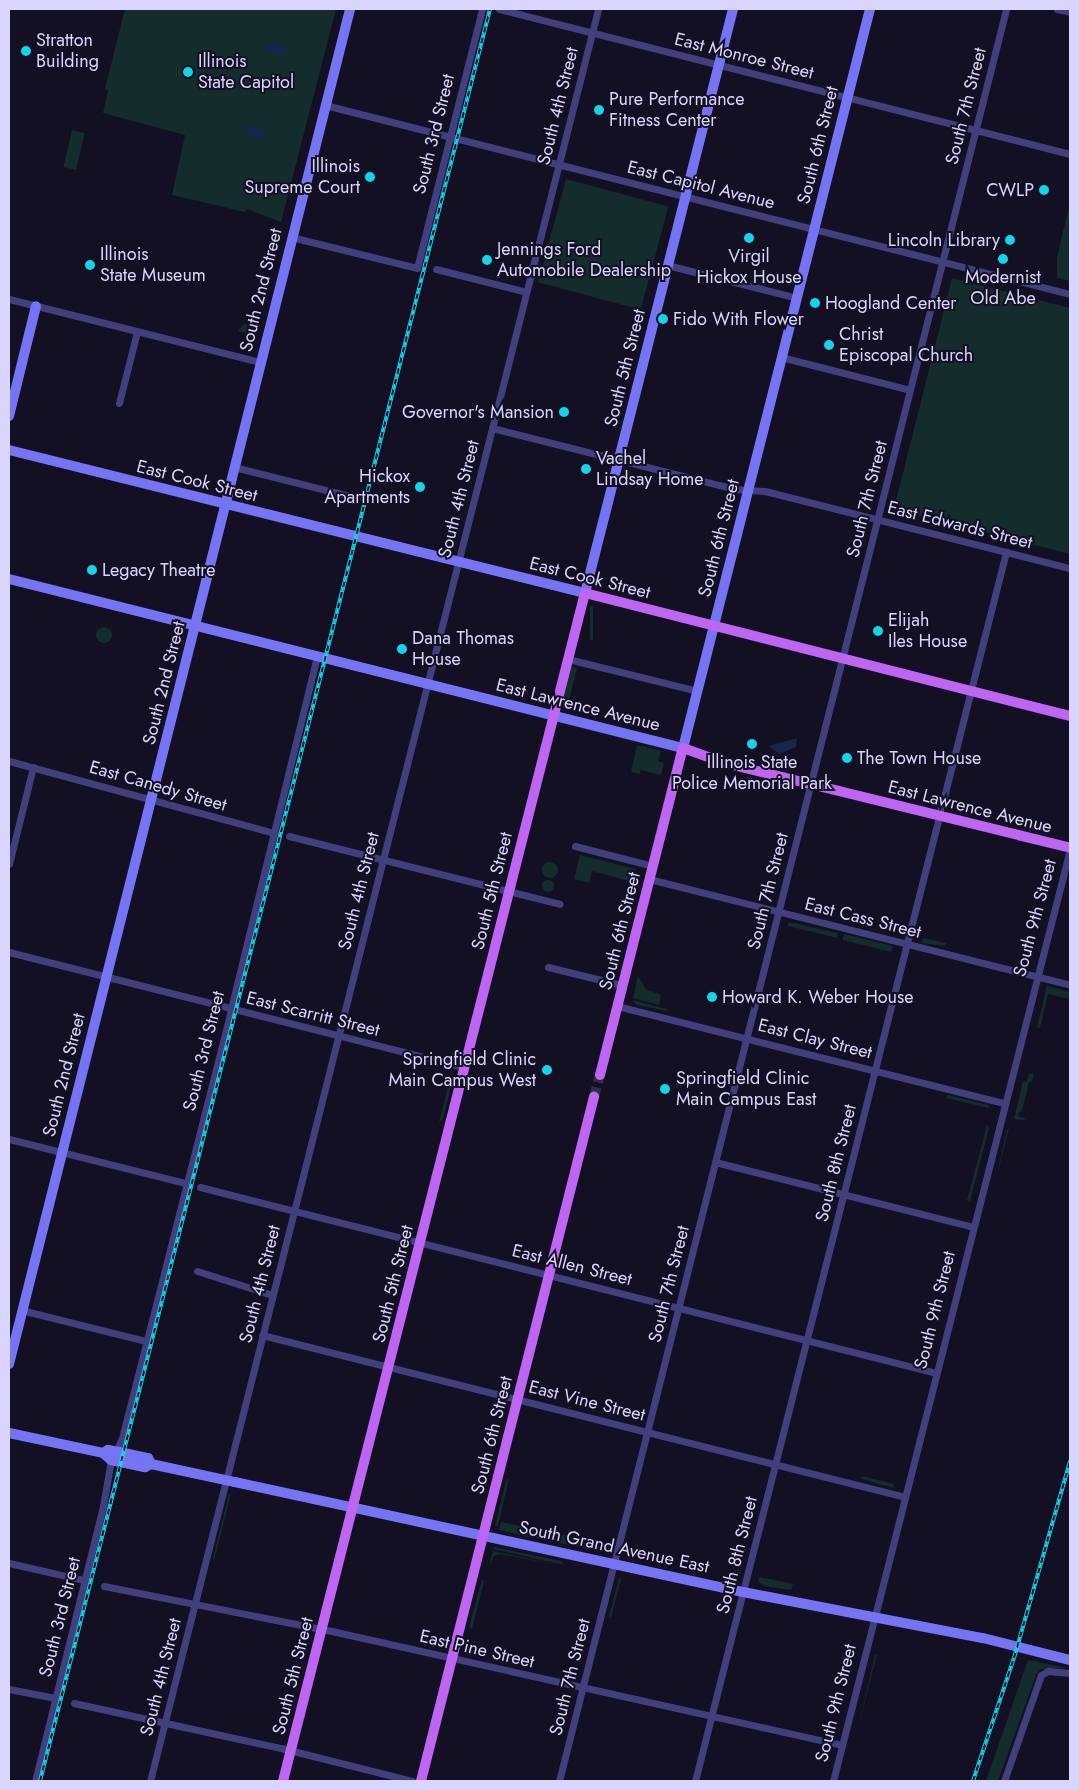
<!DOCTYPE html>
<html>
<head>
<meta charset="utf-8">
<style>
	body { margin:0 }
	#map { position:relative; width:1079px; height:1790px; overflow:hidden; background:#131023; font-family:Jost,sans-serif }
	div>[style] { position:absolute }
	.green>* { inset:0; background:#142c2b; transform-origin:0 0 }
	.round { border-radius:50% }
	.water>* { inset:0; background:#142849; transform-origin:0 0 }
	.primary-tunnel>* { height:10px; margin-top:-5px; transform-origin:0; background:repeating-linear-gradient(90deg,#312e44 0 10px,transparent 0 15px) }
	.street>* { height:7px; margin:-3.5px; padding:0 3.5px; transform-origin:3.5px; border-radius:3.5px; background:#413f7e }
	.secondary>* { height:10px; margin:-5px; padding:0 5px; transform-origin:5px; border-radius:5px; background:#7774f3 }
	.primary>* { height:10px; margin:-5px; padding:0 5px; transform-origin:5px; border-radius:5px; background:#be66f2 }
	.rail>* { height:4px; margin-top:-2px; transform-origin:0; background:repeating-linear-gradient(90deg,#131023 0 5.5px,#13d4e9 0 11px); box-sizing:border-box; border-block:1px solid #13d4e9 }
	.dots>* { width:14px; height:14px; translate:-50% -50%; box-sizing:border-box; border:2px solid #131023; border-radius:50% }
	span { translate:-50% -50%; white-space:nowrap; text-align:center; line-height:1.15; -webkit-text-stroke:4px #131023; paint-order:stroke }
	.poi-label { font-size:18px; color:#dad5fc }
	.left { translate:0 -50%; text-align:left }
	.right { translate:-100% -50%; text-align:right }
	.street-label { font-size:18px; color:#dad5fc }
	.frame { position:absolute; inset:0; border:10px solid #dad5fc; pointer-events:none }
</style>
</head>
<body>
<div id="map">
	<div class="green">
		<div style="clip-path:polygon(125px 9px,336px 9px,281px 222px,247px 209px,245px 212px,172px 195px,185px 135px,103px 113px,108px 90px,105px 89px)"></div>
		<div style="left:72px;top:130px;width:13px;height:38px;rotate:13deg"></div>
		<div style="left:566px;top:179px;width:106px;height:107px;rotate:15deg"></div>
		<div style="clip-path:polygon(1070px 202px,1070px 281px,1057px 278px,1057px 258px)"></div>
		<div style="clip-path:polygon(952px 278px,1070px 308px,1070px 554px,894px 509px)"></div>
		<div style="clip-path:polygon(244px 324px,254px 327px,247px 347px,243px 345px,246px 333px,238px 331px)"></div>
		<div style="left:590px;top:606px;width:3px;height:34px"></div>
		<div class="round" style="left:96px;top:627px;width:16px;height:16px"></div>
		<div style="left:577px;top:668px;width:41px;height:6px;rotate:104deg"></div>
		<div style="clip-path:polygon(637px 745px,661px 751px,658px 761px,664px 763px,661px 775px,641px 770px,640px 774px,631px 772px)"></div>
		<div style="clip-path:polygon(580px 855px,636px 869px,633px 882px,592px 871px,589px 883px,574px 879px)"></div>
		<div class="round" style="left:542px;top:862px;width:16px;height:16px"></div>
		<div class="round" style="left:542px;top:880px;width:12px;height:12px"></div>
		<div style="clip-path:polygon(789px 922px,837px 933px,838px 938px,788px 926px)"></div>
		<div style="left:844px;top:934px;width:50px;height:6px;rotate:14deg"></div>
		<div style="clip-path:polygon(923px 938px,946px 943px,945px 946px,922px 943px)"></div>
		<div style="clip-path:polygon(638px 976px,646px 989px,661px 995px,659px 1005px,633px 998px)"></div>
		<div style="clip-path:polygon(1047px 986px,1070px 992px,1070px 999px,1048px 994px,1040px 1028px,1037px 1027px)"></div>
		<div style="clip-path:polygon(632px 1000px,667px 1009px,667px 1011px,637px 1005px)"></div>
		<div style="clip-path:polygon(1029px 1073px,1034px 1074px,1032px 1082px,1029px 1082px,1022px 1111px,1018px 1113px,1019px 1117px,1027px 1118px,1024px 1120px,1014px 1119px,1023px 1081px,1027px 1082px)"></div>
		<div style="clip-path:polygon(451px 1075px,454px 1075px,443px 1119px,439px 1122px)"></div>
		<div style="clip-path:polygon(948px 1095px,988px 1105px,989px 1108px,946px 1098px)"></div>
		<div style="clip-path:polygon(987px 1125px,989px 1128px,970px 1201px,967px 1200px)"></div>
		<div style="clip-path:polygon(1009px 1128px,995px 1183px,1007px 1130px)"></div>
		<div style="clip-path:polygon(861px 1476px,894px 1484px,893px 1488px,862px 1479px)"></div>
		<div style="clip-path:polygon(509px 1478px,498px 1526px,495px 1526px,506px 1481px)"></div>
		<div style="clip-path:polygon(229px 1494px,231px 1494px,214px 1561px,213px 1558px)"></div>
		<div style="clip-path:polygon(501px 1522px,534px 1529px,534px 1533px,528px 1537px,499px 1530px)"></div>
		<div style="clip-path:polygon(548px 1532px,605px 1544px,603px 1551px,552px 1542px,547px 1537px)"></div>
		<div style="clip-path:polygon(494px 1547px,561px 1561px,564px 1565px,494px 1549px)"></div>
		<div style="clip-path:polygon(493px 1551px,563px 1566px,500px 1554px,494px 1556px,489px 1568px)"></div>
		<div style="clip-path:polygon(759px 1577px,793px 1584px,791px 1590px,764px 1586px,758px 1581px)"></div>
		<div style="clip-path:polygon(619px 1578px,621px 1579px,611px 1618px,609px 1616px)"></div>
		<div style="clip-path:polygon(482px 1580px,484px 1581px,472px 1629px,469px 1626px)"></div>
		<div style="clip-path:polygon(877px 1654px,857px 1732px,875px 1655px)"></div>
		<div style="clip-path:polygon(1028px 1660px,1067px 1668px,1041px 1669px,1036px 1675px,998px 1781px,986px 1781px)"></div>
	</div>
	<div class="water">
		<div style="left:267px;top:42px;width:21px;height:10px;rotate:14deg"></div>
		<div style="left:247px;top:125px;width:20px;height:10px;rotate:15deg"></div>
		<div style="clip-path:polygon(797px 738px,796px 747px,779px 754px,769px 746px)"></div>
	</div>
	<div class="primary-tunnel">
		<div style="left:594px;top:1097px;width:23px;rotate:-75deg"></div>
	</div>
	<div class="street">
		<div style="left:499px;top:9px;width:589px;rotate:14.25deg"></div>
		<div style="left:1057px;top:9px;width:13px;rotate:13deg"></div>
		<div style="left:325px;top:105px;width:769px;rotate:14.24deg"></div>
		<div style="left:291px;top:237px;width:130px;rotate:13.8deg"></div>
		<div style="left:417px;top:268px;width:267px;rotate:-75.9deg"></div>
		<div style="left:667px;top:265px;width:134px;rotate:14.2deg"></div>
		<div style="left:436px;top:269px;width:93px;rotate:14.3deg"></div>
		<div style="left:9px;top:299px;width:259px;rotate:14.1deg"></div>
		<div style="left:781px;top:357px;width:133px;rotate:14.3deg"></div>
		<div style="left:119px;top:403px;width:73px;rotate:-75.8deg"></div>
		<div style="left:492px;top:428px;width:250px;rotate:14.1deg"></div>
		<div style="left:734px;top:489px;width:31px;rotate:4deg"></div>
		<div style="left:765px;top:491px;width:315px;rotate:14.2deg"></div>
		<div style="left:234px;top:467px;width:127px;rotate:14.1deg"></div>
		<div style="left:568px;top:659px;width:133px;rotate:13.9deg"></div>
		<div style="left:9px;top:761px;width:275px;rotate:15.2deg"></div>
		<div style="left:289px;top:836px;width:279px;rotate:14.1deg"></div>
		<div style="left:575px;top:846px;width:81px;rotate:14.4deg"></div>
		<div style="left:9px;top:864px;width:100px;rotate:-76.1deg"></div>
		<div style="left:649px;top:879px;width:434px;rotate:14.1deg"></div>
		<div style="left:9px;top:952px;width:469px;rotate:14.2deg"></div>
		<div style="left:548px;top:967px;width:76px;rotate:13.7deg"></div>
		<div style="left:617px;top:1006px;width:399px;rotate:14.1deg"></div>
		<div style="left:9px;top:1139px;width:182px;rotate:14deg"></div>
		<div style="left:715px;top:1162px;width:266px;rotate:14.1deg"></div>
		<div style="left:200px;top:1187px;width:759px;rotate:14.18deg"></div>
		<div style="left:197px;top:1271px;width:79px;rotate:17.7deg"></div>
		<div style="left:21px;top:1310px;width:128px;rotate:14deg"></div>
		<div style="left:262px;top:1335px;width:663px;rotate:14.14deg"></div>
		<div style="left:116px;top:1451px;width:14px;rotate:-65deg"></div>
		<div style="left:122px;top:1438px;width:434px;rotate:-75.7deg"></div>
		<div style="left:229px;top:1017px;width:371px;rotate:-76.3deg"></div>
		<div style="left:9px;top:1563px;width:77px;rotate:12.8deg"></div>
		<div style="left:104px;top:1586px;width:237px;rotate:11.2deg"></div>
		<div style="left:336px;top:1632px;width:518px;rotate:12.59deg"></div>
		<div style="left:9px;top:1689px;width:47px;rotate:11.1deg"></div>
		<div style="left:74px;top:1703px;width:212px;rotate:12.3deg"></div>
		<div style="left:281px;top:1748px;width:135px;rotate:14.1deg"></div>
		<div style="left:35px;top:1781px;width:283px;rotate:-76.1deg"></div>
		<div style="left:103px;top:1506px;width:47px;rotate:-80.1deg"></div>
		<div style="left:150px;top:1781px;width:1828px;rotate:-75.81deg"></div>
		<div style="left:559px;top:1781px;width:1828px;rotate:-75.84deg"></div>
		<div style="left:695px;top:1781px;width:1268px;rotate:-75.8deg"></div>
		<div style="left:833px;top:1781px;width:962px;rotate:-75.73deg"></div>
		<div style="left:1004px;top:1781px;width:112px;rotate:-70.8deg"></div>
		<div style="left:1041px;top:1675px;width:8px;rotate:-30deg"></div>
		<div style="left:1048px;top:1671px;width:22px;rotate:5deg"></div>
	</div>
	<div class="secondary">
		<div style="left:9px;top:416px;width:113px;rotate:-76.2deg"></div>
		<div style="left:9px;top:450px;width:593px;rotate:13.94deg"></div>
		<div style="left:585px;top:593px;width:602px;rotate:-75.78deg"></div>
		<div style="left:9px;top:579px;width:695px;rotate:14.08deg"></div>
		<div style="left:683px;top:748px;width:762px;rotate:-75.8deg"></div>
		<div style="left:9px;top:1364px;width:1397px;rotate:-75.87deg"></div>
		<div style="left:9px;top:1433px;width:96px;rotate:12deg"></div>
		<div style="left:103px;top:1453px;width:6px;rotate:-31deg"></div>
		<div style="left:108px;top:1450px;width:11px;rotate:10deg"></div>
		<div style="left:119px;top:1452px;width:30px;rotate:12deg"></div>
		<div style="left:148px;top:1458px;width:7px;rotate:63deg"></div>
		<div style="left:151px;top:1464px;width:86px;rotate:12.1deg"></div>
		<div style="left:235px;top:1482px;width:520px;rotate:12.22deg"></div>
		<div style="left:743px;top:1592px;width:244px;rotate:10.9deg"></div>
		<div style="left:983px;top:1638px;width:90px;rotate:14.2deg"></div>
		<div style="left:103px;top:1453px;width:11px;rotate:41deg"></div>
		<div style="left:111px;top:1460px;width:35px;rotate:12deg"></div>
		<div style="left:145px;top:1467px;width:7px;rotate:-27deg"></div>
	</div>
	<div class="primary">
		<div style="left:600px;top:1075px;width:337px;rotate:-75.8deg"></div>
		<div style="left:683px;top:748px;width:45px;rotate:19.7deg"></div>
		<div style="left:725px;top:763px;width:355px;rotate:13.8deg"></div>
		<div style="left:283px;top:1781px;width:1226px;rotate:-75.74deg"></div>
		<div style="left:585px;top:593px;width:500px;rotate:14.23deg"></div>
		<div style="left:421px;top:1781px;width:706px;rotate:-75.81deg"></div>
	</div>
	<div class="rail">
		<div style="left:40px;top:1781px;width:1828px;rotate:-75.75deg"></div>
		<div style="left:973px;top:1781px;width:130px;rotate:-71.6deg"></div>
		<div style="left:1014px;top:1658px;width:205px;rotate:-74.1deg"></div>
	</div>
	<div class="dots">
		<div style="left:26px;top:51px;background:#13d4e9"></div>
		<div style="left:188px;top:72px;background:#13d4e9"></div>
		<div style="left:599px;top:110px;background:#13d4e9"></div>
		<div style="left:370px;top:177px;background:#13d4e9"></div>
		<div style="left:1044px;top:190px;background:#13d4e9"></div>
		<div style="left:749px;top:238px;background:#13d4e9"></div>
		<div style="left:1010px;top:240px;background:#13d4e9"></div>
		<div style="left:1003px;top:259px;background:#13d4e9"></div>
		<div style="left:487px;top:260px;background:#13d4e9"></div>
		<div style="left:90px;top:265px;background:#13d4e9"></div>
		<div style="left:815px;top:303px;background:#13d4e9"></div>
		<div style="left:663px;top:319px;background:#13d4e9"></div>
		<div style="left:829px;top:345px;background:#13d4e9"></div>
		<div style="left:564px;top:412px;background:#13d4e9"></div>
		<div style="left:586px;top:469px;background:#13d4e9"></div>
		<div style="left:420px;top:487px;background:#13d4e9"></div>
		<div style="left:92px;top:570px;background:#13d4e9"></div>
		<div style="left:878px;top:631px;background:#13d4e9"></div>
		<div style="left:402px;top:649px;background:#13d4e9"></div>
		<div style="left:752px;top:744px;background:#13d4e9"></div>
		<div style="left:847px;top:758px;background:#13d4e9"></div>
		<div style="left:712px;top:997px;background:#13d4e9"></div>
		<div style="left:547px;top:1070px;background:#13d4e9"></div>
		<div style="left:665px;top:1089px;background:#13d4e9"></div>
	</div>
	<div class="poi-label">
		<span class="left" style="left:36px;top:51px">Stratton<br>Building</span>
		<span class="left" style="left:198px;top:72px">Illinois<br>State Capitol</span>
		<span class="left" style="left:609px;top:110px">Pure Performance<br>Fitness Center</span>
		<span class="right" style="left:360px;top:177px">Illinois<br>Supreme Court</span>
		<span class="right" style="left:1034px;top:190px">CWLP</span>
		<span class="right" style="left:1000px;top:240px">Lincoln Library</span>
		<span class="left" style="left:497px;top:260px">Jennings Ford<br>Automobile Dealership</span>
		<span class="left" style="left:100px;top:265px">Illinois<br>State Museum</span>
		<span style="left:749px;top:267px">Virgil<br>Hickox House</span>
		<span style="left:1003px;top:288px">Modernist<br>Old Abe</span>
		<span class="left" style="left:825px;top:303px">Hoogland Center</span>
		<span class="left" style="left:673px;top:319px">Fido With Flower</span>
		<span class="left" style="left:839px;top:345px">Christ<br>Episcopal Church</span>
		<span class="right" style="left:554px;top:412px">Governor's Mansion</span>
		<span class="left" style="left:596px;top:469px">Vachel<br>Lindsay Home</span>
		<span class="right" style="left:410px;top:487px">Hickox<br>Apartments</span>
		<span class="left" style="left:102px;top:570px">Legacy Theatre</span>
		<span class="left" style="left:888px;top:631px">Elijah<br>Iles House</span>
		<span class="left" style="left:412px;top:649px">Dana Thomas<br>House</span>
		<span class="left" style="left:857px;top:758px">The Town House</span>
		<span style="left:752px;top:773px">Illinois State<br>Police Memorial Park</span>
		<span class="left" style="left:722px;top:997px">Howard K. Weber House</span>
		<span class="right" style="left:536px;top:1070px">Springfield Clinic<br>Main Campus West</span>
		<span class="left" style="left:676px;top:1089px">Springfield Clinic<br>Main Campus East</span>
	</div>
	<div class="street-label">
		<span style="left:744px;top:56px;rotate:14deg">East Monroe Street</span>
		<span style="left:558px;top:106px;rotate:-76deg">South 4th Street</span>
		<span style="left:966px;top:106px;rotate:-76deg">South 7th Street</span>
		<span style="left:434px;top:134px;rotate:-76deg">South 3rd Street</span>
		<span style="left:818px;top:145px;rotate:-76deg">South 6th Street</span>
		<span style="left:701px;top:185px;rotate:14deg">East Capitol Avenue</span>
		<span style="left:261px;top:290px;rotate:-76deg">South 2nd Street</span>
		<span style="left:625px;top:368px;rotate:-76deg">South 5th Street</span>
		<span style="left:197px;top:481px;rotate:14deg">East Cook Street</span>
		<span style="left:459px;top:499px;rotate:-76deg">South 4th Street</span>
		<span style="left:867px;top:499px;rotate:-76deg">South 7th Street</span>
		<span style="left:960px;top:525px;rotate:14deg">East Edwards Street</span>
		<span style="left:719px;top:538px;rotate:-76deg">South 6th Street</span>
		<span style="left:590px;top:578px;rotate:14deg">East Cook Street</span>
		<span style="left:164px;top:683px;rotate:-76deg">South 2nd Street</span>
		<span style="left:578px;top:705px;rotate:14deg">East Lawrence Avenue</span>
		<span style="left:158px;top:786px;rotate:16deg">East Canedy Street</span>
		<span style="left:970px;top:807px;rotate:14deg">East Lawrence Avenue</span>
		<span style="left:359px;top:891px;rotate:-76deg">South 4th Street</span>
		<span style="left:492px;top:891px;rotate:-76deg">South 5th Street</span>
		<span style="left:768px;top:891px;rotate:-76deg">South 7th Street</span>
		<span style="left:863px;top:918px;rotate:14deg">East Cass Street</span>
		<span style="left:1035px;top:918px;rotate:-75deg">South 9th Street</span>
		<span style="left:620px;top:931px;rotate:-76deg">South 6th Street</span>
		<span style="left:313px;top:1014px;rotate:14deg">East Scarritt Street</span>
		<span style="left:815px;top:1039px;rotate:14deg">East Clay Street</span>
		<span style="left:204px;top:1051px;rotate:-76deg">South 3rd Street</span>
		<span style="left:64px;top:1075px;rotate:-76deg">South 2nd Street</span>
		<span style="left:836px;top:1163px;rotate:-76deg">South 8th Street</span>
		<span style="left:572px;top:1265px;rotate:14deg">East Allen Street</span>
		<span style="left:260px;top:1284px;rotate:-76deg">South 4th Street</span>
		<span style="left:393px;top:1284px;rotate:-76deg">South 5th Street</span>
		<span style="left:669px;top:1284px;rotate:-76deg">South 7th Street</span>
		<span style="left:935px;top:1310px;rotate:-76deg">South 9th Street</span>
		<span style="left:587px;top:1401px;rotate:14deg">East Vine Street</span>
		<span style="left:492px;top:1435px;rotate:-76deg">South 6th Street</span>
		<span style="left:614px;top:1547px;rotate:12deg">South Grand Avenue East</span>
		<span style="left:737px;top:1555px;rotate:-76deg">South 8th Street</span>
		<span style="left:60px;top:1617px;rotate:-76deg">South 3rd Street</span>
		<span style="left:477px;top:1649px;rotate:13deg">East Pine Street</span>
		<span style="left:293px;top:1676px;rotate:-76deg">South 5th Street</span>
		<span style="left:161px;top:1677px;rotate:-76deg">South 4th Street</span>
		<span style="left:570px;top:1677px;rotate:-76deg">South 7th Street</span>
		<span style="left:836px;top:1703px;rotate:-76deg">South 9th Street</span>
	</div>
	<div class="frame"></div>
</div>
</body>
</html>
